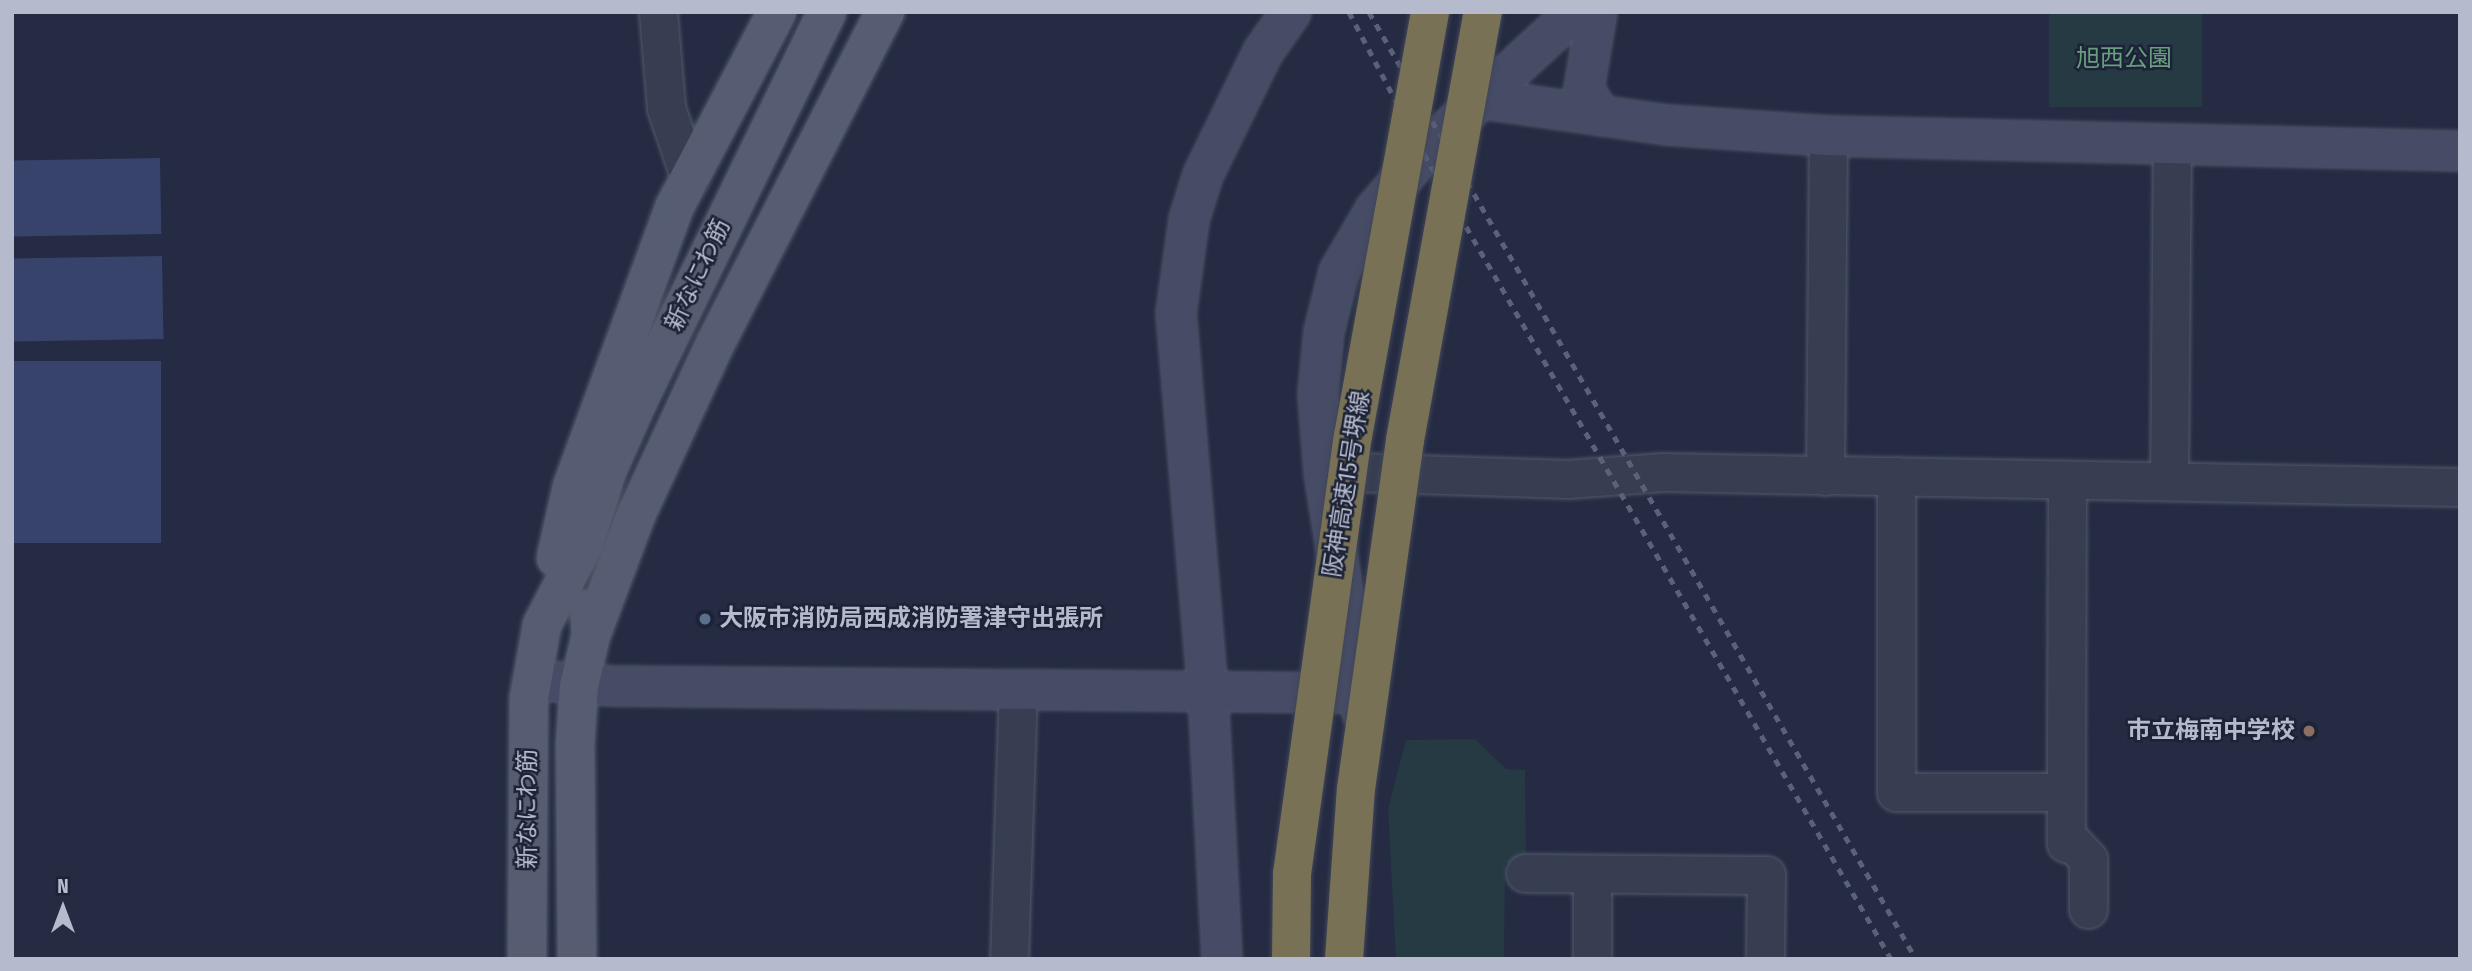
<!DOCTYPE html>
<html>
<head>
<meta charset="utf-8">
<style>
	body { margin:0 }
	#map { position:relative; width:2472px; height:971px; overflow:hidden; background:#242b42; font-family:"Fira Sans Condensed","Noto Sans JP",sans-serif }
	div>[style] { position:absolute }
	.green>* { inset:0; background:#263a43; transform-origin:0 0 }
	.water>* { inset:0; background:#37436a; transform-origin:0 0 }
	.roads { filter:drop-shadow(0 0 2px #53596c) drop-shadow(0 0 2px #53596c) }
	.street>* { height:37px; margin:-18.5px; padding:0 18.5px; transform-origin:18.5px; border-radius:18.5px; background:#383e51 }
	.secondary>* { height:38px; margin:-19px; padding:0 19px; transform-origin:19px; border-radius:19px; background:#464c65 }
	.primary>* { height:38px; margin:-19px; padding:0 19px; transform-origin:19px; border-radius:19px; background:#565d72 }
	.rail>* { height:5px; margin-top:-2.5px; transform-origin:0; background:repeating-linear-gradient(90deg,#5a6179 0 7px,transparent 0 14px) }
	.bridges { filter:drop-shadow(0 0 2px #404659) drop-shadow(0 0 2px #404659) }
	.highway-bridge>* { height:38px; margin:-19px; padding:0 19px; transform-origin:19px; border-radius:19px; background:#787155 }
	.dots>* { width:19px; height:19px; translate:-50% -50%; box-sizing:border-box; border:4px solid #1d2337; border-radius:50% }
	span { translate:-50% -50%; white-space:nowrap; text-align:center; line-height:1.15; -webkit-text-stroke:5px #1d2337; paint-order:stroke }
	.park-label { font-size:24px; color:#6a9e80 }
	.street-label { font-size:24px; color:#b5bacc }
	.poi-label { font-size:24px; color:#b5bacc; font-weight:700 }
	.left { translate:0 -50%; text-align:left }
	.right { translate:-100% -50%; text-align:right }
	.frame { position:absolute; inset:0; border:14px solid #b5bacc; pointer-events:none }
	.north { position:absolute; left:28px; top:873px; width:70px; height:70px; -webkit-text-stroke:5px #1d2337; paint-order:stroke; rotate:0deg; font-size:19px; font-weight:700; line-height:28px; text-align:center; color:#b5bacc }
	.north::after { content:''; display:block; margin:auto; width:24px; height:32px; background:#b5bacc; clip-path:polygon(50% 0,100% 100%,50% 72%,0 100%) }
</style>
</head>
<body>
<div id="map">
	<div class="green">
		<div style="left:2049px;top:12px;width:153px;height:95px"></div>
		<div style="clip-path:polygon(1475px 739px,1506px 769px,1525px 770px,1526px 863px,1505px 863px,1504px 959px,1396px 959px,1388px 809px,1406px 740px)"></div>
	</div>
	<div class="water">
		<div style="left:160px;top:158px;width:76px;height:148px;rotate:89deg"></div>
		<div style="left:162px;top:256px;width:83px;height:150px;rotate:89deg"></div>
		<div style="left:12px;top:361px;width:149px;height:182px"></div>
	</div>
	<div class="roads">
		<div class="street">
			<div style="left:658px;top:12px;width:96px;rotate:85.2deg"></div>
			<div style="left:666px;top:108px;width:74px;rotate:71.1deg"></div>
			<div style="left:1324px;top:471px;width:244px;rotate:1.9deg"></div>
			<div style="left:1568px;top:479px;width:95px;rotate:-4.2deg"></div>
			<div style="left:1663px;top:472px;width:797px;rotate:1.08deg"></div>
			<div style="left:1825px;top:476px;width:340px;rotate:-89.5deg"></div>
			<div style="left:1896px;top:476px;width:316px;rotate:90deg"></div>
			<div style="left:1896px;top:792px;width:170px"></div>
			<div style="left:2067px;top:480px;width:363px;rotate:90.2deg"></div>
			<div style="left:2066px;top:843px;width:7px"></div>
			<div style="left:2073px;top:843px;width:22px;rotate:47deg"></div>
			<div style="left:2088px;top:859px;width:50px;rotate:90deg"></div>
			<div style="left:2169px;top:481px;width:337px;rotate:-89.5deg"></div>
			<div style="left:1525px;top:873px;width:241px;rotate:0.5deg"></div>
			<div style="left:1766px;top:875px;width:84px;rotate:90.7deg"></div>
			<div style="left:1009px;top:959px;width:267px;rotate:-88.1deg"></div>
			<div style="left:1592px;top:959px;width:85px;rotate:-90deg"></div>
		</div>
		<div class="secondary">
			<div style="left:1597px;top:12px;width:78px;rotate:99.6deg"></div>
			<div style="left:1584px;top:89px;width:31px;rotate:59deg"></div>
			<div style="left:1477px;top:98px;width:192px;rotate:8.1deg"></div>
			<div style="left:1667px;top:125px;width:161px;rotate:3.9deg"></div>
			<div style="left:1828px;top:136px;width:632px;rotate:1.36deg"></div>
			<div style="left:532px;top:680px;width:79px;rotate:4.3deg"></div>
			<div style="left:611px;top:686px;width:738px;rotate:0.54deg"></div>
			<div style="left:1362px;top:712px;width:244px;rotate:-99deg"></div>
			<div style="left:1324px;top:471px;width:77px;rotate:-94.5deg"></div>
			<div style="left:1318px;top:394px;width:62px;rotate:-84.5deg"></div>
			<div style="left:1324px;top:332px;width:62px;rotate:-76deg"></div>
			<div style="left:1339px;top:272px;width:72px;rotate:-59.9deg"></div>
			<div style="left:1375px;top:210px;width:89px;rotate:-49.1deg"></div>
			<div style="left:1433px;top:143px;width:193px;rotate:-42.7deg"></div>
			<div style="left:1222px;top:959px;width:266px;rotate:-93deg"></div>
			<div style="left:1208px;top:693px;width:380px;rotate:-94.8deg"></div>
			<div style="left:1176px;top:314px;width:95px;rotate:-82.1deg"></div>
			<div style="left:1189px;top:220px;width:47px;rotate:-72.7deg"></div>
			<div style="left:1203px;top:175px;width:137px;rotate:-64deg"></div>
			<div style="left:1263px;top:52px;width:49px;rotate:-55deg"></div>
		</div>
		<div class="primary">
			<div style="left:556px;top:558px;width:73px;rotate:-77.3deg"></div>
			<div style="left:572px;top:487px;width:299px;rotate:-69.9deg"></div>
			<div style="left:675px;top:206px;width:219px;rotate:-62.3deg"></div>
			<div style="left:591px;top:635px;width:128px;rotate:-69.4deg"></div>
			<div style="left:636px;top:515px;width:188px;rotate:-65.2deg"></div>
			<div style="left:715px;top:344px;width:373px;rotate:-62.9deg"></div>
			<div style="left:527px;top:959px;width:261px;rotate:-89.6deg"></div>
			<div style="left:529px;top:698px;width:74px;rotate:-79.9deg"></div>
			<div style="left:542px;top:625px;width:91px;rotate:-62.6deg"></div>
			<div style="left:584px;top:544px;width:79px;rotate:-72.3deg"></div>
			<div style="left:608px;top:469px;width:77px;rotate:-66.1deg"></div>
			<div style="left:639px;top:399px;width:430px;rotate:-64.1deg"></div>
			<div style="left:577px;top:959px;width:213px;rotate:-90.5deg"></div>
			<div style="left:575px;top:746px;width:60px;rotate:-86.2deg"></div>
			<div style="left:579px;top:686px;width:52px;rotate:-76.8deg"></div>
			<div style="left:591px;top:635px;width:26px;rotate:-94deg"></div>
		</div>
	</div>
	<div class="rail">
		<div style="left:1349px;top:12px;width:161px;rotate:62.2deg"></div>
		<div style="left:1424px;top:154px;width:931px;rotate:59.88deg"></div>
		<div style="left:1369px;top:12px;width:1094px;rotate:59.99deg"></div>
	</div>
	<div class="bridges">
		<div class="highway-bridge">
			<div style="left:1291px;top:959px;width:85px;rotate:-89.3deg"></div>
			<div style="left:1292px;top:874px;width:442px;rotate:-82.1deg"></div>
			<div style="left:1353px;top:436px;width:431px;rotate:-79.7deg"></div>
			<div style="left:1344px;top:959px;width:170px;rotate:-86deg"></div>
			<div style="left:1356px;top:789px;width:352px;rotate:-82deg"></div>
			<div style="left:1405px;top:440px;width:435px;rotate:-79.7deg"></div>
		</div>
	</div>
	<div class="dots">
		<div style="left:705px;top:619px;background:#5c6f8a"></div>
		<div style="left:2309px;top:731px;background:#8d6e63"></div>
	</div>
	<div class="park-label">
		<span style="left:2124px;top:59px">旭西公園</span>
	</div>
	<div class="street-label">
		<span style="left:698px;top:275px;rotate:-65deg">新なにわ筋</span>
		<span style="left:1347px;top:484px;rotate:-81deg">阪神高速15号堺線</span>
		<span style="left:528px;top:809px;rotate:-90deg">新なにわ筋</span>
	</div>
	<div class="poi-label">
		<span class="left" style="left:719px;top:619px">大阪市消防局西成消防署津守出張所</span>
		<span class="right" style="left:2295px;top:731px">市立梅南中学校</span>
	</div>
	<div class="frame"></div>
	<div class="north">N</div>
</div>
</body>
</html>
